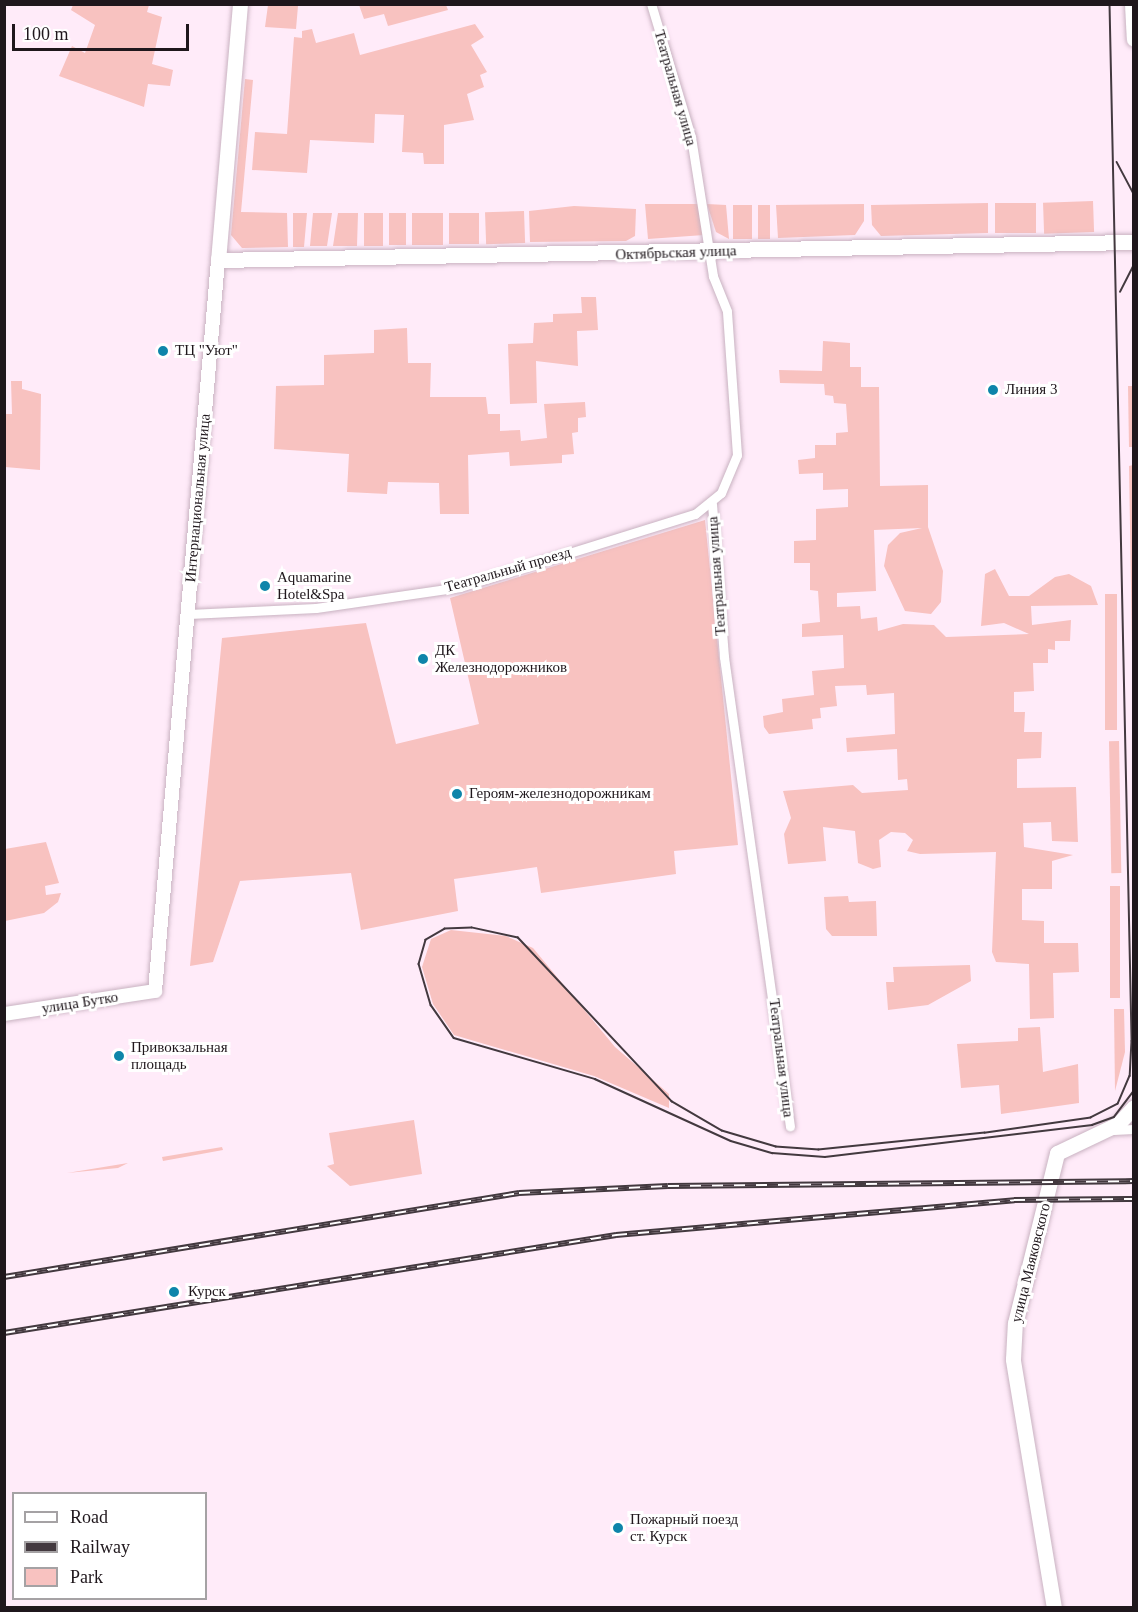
<!DOCTYPE html>
<html>
<head>
<meta charset="utf-8">
<style>
	body { margin:0 }
	#map { position:relative; width:1138px; height:1612px; overflow:hidden; background:#ffebf9; font-family:Georgia,serif }
	div>[style] { position:absolute }
	.green>* { inset:0; background:#f8c2c0; transform-origin:0 0 }
	.roads { filter:drop-shadow(0 0 2px #c9b2c1) drop-shadow(0 0 2px #c9b2c1) }
	.minor>* { height:9px; margin:-4.5px; padding:0 4.5px; transform-origin:4.5px; border-radius:4.5px; background:#fff }
	.secondary>* { height:14px; margin:-7px; padding:0 7px; transform-origin:7px; border-radius:7px; background:#fff }
	.primary>* { height:15px; margin:-7.5px; padding:0 7.5px; transform-origin:7.5px; border-radius:7.5px; background:#fff }
	.tram>* { height:1.5px; margin:-0.75px; padding:0 0.75px; transform-origin:0.75px; border-radius:0.75px; background:#43393f }
	.rail>* { height:6px; margin-top:-3px; transform-origin:0; background:repeating-linear-gradient(90deg,#fff 0 11px,#43393f 0 22px); box-sizing:border-box; border-block:2px solid #43393f }
	.dots>* { width:16px; height:16px; translate:-50% -50%; box-sizing:border-box; border:3px solid #fff; border-radius:50% }
	span { translate:-50% -50%; white-space:nowrap; text-align:center; line-height:1.15; -webkit-text-stroke:6px #fff; paint-order:stroke }
	.street-label { font-size:15px; color:#1f171c }
	.poi-label { font-size:15px; color:#1f171c }
	.left { translate:0 -50%; text-align:left }
	.frame { position:absolute; inset:0; border:6px solid #1f171c; pointer-events:none }
	.legend { position:absolute; left:12px; top:1492px; width:195px; height:108px; box-sizing:border-box; background:#fff; border:2px solid #a5a2a4; margin:0; padding:8px 10px; list-style:none; font-size:18px; color:#1f171c }
	.legend li { display:flex; align-items:center; gap:12px; height:30px }
	.legend b { width:30px; border:2px solid #a5a2a4 }
	.scale { position:absolute; left:12px; top:24px; width:177px; height:27px; box-sizing:border-box; border:3px solid #1f171c; border-top:0; padding-left:8px; font-size:18px; line-height:21px; white-space:nowrap; color:#1f171c; -webkit-text-stroke:4px #fff; paint-order:stroke }
</style>
</head>
<body>
<div id="map">
	<div class="green">
		<div style="clip-path:polygon(73px 5px,149px 5px,147px 12px,162px 17px,152px 64px,173px 70px,170px 86px,148px 84px,144px 107px,59px 76px,72px 46px,85px 53px,95px 25px,71px 10px)"></div>
		<div style="clip-path:polygon(268px 5px,304px 5px,298px 6px,296px 29px,265px 27px)"></div>
		<div style="clip-path:polygon(359px 5px,446px 5px,448px 10px,388px 26px,384px 14px,364px 19px)"></div>
		<div style="clip-path:polygon(475px 24px,484px 37px,471px 45px,487px 72px,480px 75px,484px 87px,467px 94px,474px 120px,444px 125px,444px 164px,424px 164px,423px 153px,402px 152px,404px 115px,375px 114px,374px 143px,310px 140px,307px 173px,252px 170px,255px 132px,287px 134px,294px 37px,302px 38px,302px 31px,312px 29px,316px 43px,354px 33px,360px 55px)"></div>
		<div style="clip-path:polygon(245px 79px,253px 80px,241px 212px,287px 213px,288px 247px,242px 248px,231px 235px)"></div>
		<div style="left:1093px;top:201px;width:31px;height:50px;rotate:88deg"></div>
		<div style="clip-path:polygon(988px 203px,988px 233px,881px 236px,872px 225px,871px 205px)"></div>
		<div style="left:995px;top:203px;width:41px;height:30px"></div>
		<div style="clip-path:polygon(645px 204px,699px 204px,704px 235px,648px 239px)"></div>
		<div style="clip-path:polygon(707px 204px,726px 205px,729px 239px,716px 232px)"></div>
		<div style="clip-path:polygon(864px 204px,864px 221px,855px 235px,778px 238px,776px 205px)"></div>
		<div style="left:733px;top:205px;width:19px;height:34px"></div>
		<div style="left:758px;top:205px;width:12px;height:34px"></div>
		<div style="clip-path:polygon(574px 206px,636px 209px,635px 236px,626px 241px,530px 242px,529px 211px)"></div>
		<div style="left:524px;top:211px;width:32px;height:39px;rotate:88deg"></div>
		<div style="clip-path:polygon(293px 213px,307px 213px,304px 247px,293px 247px)"></div>
		<div style="clip-path:polygon(313px 213px,332px 213px,327px 246px,310px 246px)"></div>
		<div style="clip-path:polygon(338px 213px,358px 213px,357px 246px,333px 246px)"></div>
		<div style="left:364px;top:213px;width:19px;height:33px"></div>
		<div style="left:389px;top:213px;width:17px;height:32px"></div>
		<div style="left:412px;top:213px;width:31px;height:32px"></div>
		<div style="left:449px;top:213px;width:30px;height:31px"></div>
		<div style="clip-path:polygon(581px 297px,596px 297px,598px 330px,577px 331px,578px 366px,536px 361px,537px 403px,510px 404px,508px 344px,533px 343px,534px 323px,553px 322px,553px 314px,582px 313px)"></div>
		<div style="clip-path:polygon(407px 328px,408px 363px,431px 363px,430px 397px,486px 397px,488px 414px,500px 414px,500px 431px,520px 430px,521px 441px,547px 438px,544px 404px,585px 402px,586px 417px,578px 418px,578px 432px,572px 433px,574px 454px,562px 455px,562px 463px,510px 466px,509px 452px,468px 455px,469px 514px,440px 514px,439px 483px,388px 482px,387px 494px,347px 492px,349px 454px,274px 449px,276px 386px,324px 385px,324px 355px,374px 353px,374px 330px)"></div>
		<div style="clip-path:polygon(823px 341px,850px 343px,850px 367px,861px 367px,861px 387px,879px 387px,880px 486px,928px 485px,928px 527px,943px 571px,941px 602px,931px 614px,905px 611px,884px 566px,888px 545px,900px 533px,922px 528px,874px 530px,876px 591px,837px 593px,837px 607px,860px 606px,861px 619px,877px 617px,878px 631px,903px 624px,934px 625px,946px 637px,1029px 634px,1004px 623px,981px 626px,985px 574px,995px 569px,1009px 596px,1029px 596px,1055px 577px,1069px 574px,1091px 586px,1098px 605px,1031px 606px,1032px 625px,1071px 620px,1070px 641px,1055px 641px,1055px 650px,1048px 649px,1048px 663px,1033px 663px,1034px 691px,1014px 692px,1014px 712px,1025px 712px,1024px 732px,1042px 732px,1041px 758px,1017px 759px,1017px 788px,1076px 787px,1078px 842px,1052px 841px,1051px 822px,1023px 823px,1024px 847px,1073px 855px,1052px 861px,1052px 889px,1022px 889px,1022px 920px,1044px 921px,1044px 943px,1078px 943px,1079px 972px,1053px 973px,1054px 1018px,1030px 1019px,1029px 964px,996px 962px,992px 952px,996px 852px,920px 854px,907px 851px,913px 840px,905px 833px,891px 832px,879px 840px,881px 867px,873px 869px,858px 863px,855px 831px,823px 827px,826px 861px,788px 864px,784px 834px,791px 818px,783px 791px,853px 785px,862px 793px,908px 790px,907px 779px,898px 780px,897px 749px,847px 752px,846px 738px,895px 734px,894px 693px,867px 695px,866px 685px,835px 686px,837px 706px,820px 708px,821px 718px,812px 719px,813px 729px,769px 734px,764px 727px,763px 716px,783px 712px,782px 699px,814px 695px,812px 671px,844px 668px,843px 635px,802px 637px,802px 624px,820px 622px,818px 591px,810px 590px,810px 563px,794px 563px,794px 541px,816px 540px,816px 509px,848px 507px,848px 489px,823px 490px,823px 473px,799px 474px,798px 460px,815px 458px,815px 445px,836px 445px,836px 433px,848px 432px,846px 404px,834px 403px,833px 396px,825px 395px,824px 384px,780px 383px,779px 370px,822px 371px)"></div>
		<div style="clip-path:polygon(11px 381px,22px 381px,22px 389px,41px 394px,40px 470px,5px 467px,5px 414px,12px 414px)"></div>
		<div style="clip-path:polygon(1128px 386px,1133px 386px,1133px 447px,1129px 447px)"></div>
		<div style="clip-path:polygon(1133px 465px,1134px 465px,1133px 707px,1129px 466px)"></div>
		<div style="clip-path:polygon(705px 520px,738px 845px,674px 851px,676px 874px,541px 893px,537px 867px,454px 879px,458px 911px,361px 930px,351px 873px,240px 881px,213px 962px,190px 966px,222px 638px,366px 623px,396px 744px,479px 724px,450px 598px)"></div>
		<div style="left:1105px;top:594px;width:12px;height:136px"></div>
		<div style="left:1119px;top:741px;width:132px;height:10px;rotate:89deg"></div>
		<div style="clip-path:polygon(46px 842px,59px 883px,45px 886px,46px 895px,61px 893px,58px 902px,44px 913px,5px 921px,5px 849px)"></div>
		<div style="left:1110px;top:886px;width:10px;height:112px"></div>
		<div style="clip-path:polygon(848px 896px,849px 902px,876px 901px,877px 936px,832px 936px,826px 929px,824px 897px)"></div>
		<div style="clip-path:polygon(451px 930px,506px 936px,533px 948px,615px 1047px,669px 1094px,669px 1108px,594px 1076px,454px 1035px,433px 1004px,422px 967px,431px 939px)"></div>
		<div style="clip-path:polygon(970px 965px,971px 981px,928px 1005px,888px 1010px,886px 982px,894px 982px,893px 967px)"></div>
		<div style="clip-path:polygon(1114px 1009px,1124px 1009px,1125px 1052px,1115px 1091px)"></div>
		<div style="clip-path:polygon(1040px 1027px,1043px 1072px,1078px 1064px,1079px 1103px,1001px 1114px,999px 1085px,961px 1088px,957px 1044px,1018px 1041px,1018px 1028px)"></div>
		<div style="clip-path:polygon(414px 1120px,422px 1174px,350px 1186px,327px 1166px,334px 1164px,329px 1133px)"></div>
		<div style="clip-path:polygon(222px 1147px,223px 1150px,163px 1161px,162px 1157px)"></div>
		<div style="clip-path:polygon(128px 1163px,118px 1168px,67px 1173px)"></div>
	</div>
	<div class="roads">
		<div class="minor">
			<div style="left:712px;top:504px;width:153px;rotate:85.5deg"></div>
			<div style="left:724px;top:657px;width:474px;rotate:82deg"></div>
			<div style="left:189px;top:614px;width:127px;rotate:-2.7deg"></div>
			<div style="left:316px;top:608px;width:146px;rotate:-8.3deg"></div>
			<div style="left:460px;top:587px;width:246px;rotate:-17.3deg"></div>
			<div style="left:695px;top:514px;width:33px;rotate:-39deg"></div>
			<div style="left:721px;top:493px;width:41px;rotate:-67.2deg"></div>
			<div style="left:737px;top:455px;width:144px;rotate:-94deg"></div>
			<div style="left:727px;top:311px;width:38px;rotate:-112deg"></div>
			<div style="left:713px;top:276px;width:141px;rotate:-99deg"></div>
			<div style="left:691px;top:137px;width:139px;rotate:-106.7deg"></div>
			<div style="left:1113px;top:1130px;width:21px;rotate:-3deg"></div>
		</div>
		<div class="secondary">
			<div style="left:4px;top:1014px;width:153px;rotate:-8.7deg"></div>
			<div style="left:155px;top:991px;width:734px;rotate:-85.07deg"></div>
		</div>
		<div class="primary">
			<div style="left:240px;top:4px;width:257px;rotate:94.9deg"></div>
			<div style="left:218px;top:260px;width:916px;rotate:-1.13deg"></div>
			<div style="left:1132px;top:4px;width:35px;rotate:87deg"></div>
			<div style="left:1054px;top:1608px;width:252px;rotate:-99.4deg"></div>
			<div style="left:1013px;top:1359px;width:36px;rotate:-87deg"></div>
			<div style="left:1015px;top:1323px;width:175px;rotate:-76.1deg"></div>
			<div style="left:1057px;top:1153px;width:68px;rotate:-25.4deg"></div>
			<div style="left:1118px;top:1124px;width:23px;rotate:-47deg"></div>
		</div>
	</div>
	<div class="tram">
		<div style="left:1110px;top:4px;width:1037px;rotate:88.78deg"></div>
		<div style="left:1132px;top:1041px;width:35px;rotate:93deg"></div>
		<div style="left:1130px;top:1076px;width:30px;rotate:113deg"></div>
		<div style="left:1118px;top:1104px;width:30px;rotate:153deg"></div>
		<div style="left:1091px;top:1118px;width:107px;rotate:171.9deg"></div>
		<div style="left:985px;top:1133px;width:167px;rotate:174.2deg"></div>
		<div style="left:819px;top:1150px;width:43px;rotate:-176deg"></div>
		<div style="left:776px;top:1147px;width:56px;rotate:-163.5deg"></div>
		<div style="left:722px;top:1131px;width:58px;rotate:-149.9deg"></div>
		<div style="left:672px;top:1102px;width:225px;rotate:-133.2deg"></div>
		<div style="left:518px;top:938px;width:47px;rotate:-167.7deg"></div>
		<div style="left:472px;top:928px;width:27px;rotate:178deg"></div>
		<div style="left:445px;top:929px;width:22px;rotate:150deg"></div>
		<div style="left:426px;top:940px;width:25px;rotate:106deg"></div>
		<div style="left:419px;top:964px;width:43px;rotate:73.7deg"></div>
		<div style="left:431px;top:1005px;width:40px;rotate:55.1deg"></div>
		<div style="left:454px;top:1038px;width:147px;rotate:16.2deg"></div>
		<div style="left:595px;top:1079px;width:149px;rotate:24.5deg"></div>
		<div style="left:731px;top:1141px;width:43px;rotate:16.3deg"></div>
		<div style="left:772px;top:1153px;width:53px;rotate:4.3deg"></div>
		<div style="left:825px;top:1157px;width:269px;rotate:-6.8deg"></div>
		<div style="left:1092px;top:1125px;width:23px;rotate:-20deg"></div>
		<div style="left:1114px;top:1117px;width:34px;rotate:-53deg"></div>
		<div style="left:1117px;top:162px;width:36px;rotate:62deg"></div>
		<div style="left:1120px;top:292px;width:30px;rotate:-63deg"></div>
	</div>
	<div class="rail">
		<div style="left:4px;top:1277px;width:522px;rotate:-9.26deg"></div>
		<div style="left:519px;top:1193px;width:149px;rotate:-2.7deg"></div>
		<div style="left:668px;top:1186px;width:466px;rotate:-0.6deg"></div>
		<div style="left:4px;top:1333px;width:620px;rotate:-9.1deg"></div>
		<div style="left:616px;top:1235px;width:400px;rotate:-5deg"></div>
		<div style="left:1014px;top:1200px;width:120px;rotate:-0.5deg"></div>
	</div>
	<div class="dots">
		<div style="left:163px;top:351px;background:#0e85aa"></div>
		<div style="left:993px;top:390px;background:#0e85aa"></div>
		<div style="left:265px;top:586px;background:#0e85aa"></div>
		<div style="left:423px;top:659px;background:#0e85aa"></div>
		<div style="left:457px;top:794px;background:#0e85aa"></div>
		<div style="left:119px;top:1056px;background:#0e85aa"></div>
		<div style="left:174px;top:1292px;background:#0e85aa"></div>
		<div style="left:618px;top:1528px;background:#0e85aa"></div>
	</div>
	<div class="street-label">
		<span style="left:675px;top:88px;rotate:74deg">Театральная улица</span>
		<span style="left:676px;top:253px;rotate:-2deg">Октябрьская улица</span>
		<span style="left:198px;top:498px;rotate:-85deg">Интернациональная улица</span>
		<span style="left:508px;top:570px;rotate:-16deg">Театральный проезд</span>
		<span style="left:717px;top:576px;rotate:-94deg">Театральная улица</span>
		<span style="left:80px;top:1003px;rotate:-9deg">улица Бутко</span>
		<span style="left:781px;top:1058px;rotate:83deg">Театральная улица</span>
		<span style="left:1031px;top:1263px;rotate:-76deg">улица Маяковского</span>
	</div>
	<div class="poi-label">
		<span class="left" style="left:175px;top:351px">ТЦ "Уют"</span>
		<span class="left" style="left:1005px;top:390px">Линия 3</span>
		<span class="left" style="left:277px;top:586px">Aquamarine<br>Hotel&amp;Spa</span>
		<span class="left" style="left:435px;top:659px">ДК<br>Железнодорожников</span>
		<span class="left" style="left:469px;top:794px">Героям-железнодорожникам</span>
		<span class="left" style="left:131px;top:1056px">Привокзальная<br>площадь</span>
		<span class="left" style="left:188px;top:1292px">Курск</span>
		<span class="left" style="left:630px;top:1528px">Пожарный поезд<br>ст. Курск</span>
	</div>
	<div class="frame"></div>
	<ul class="legend">
	<li><b style="height:8px;background:#fff"></b>Road</li>
	<li><b style="height:8px;background:#43393f"></b>Railway</li>
	<li><b style="height:16px;background:#f8c2c0"></b>Park</li>
	</ul>
	<div class="scale">100 m</div>
</div>
</body>
</html>
